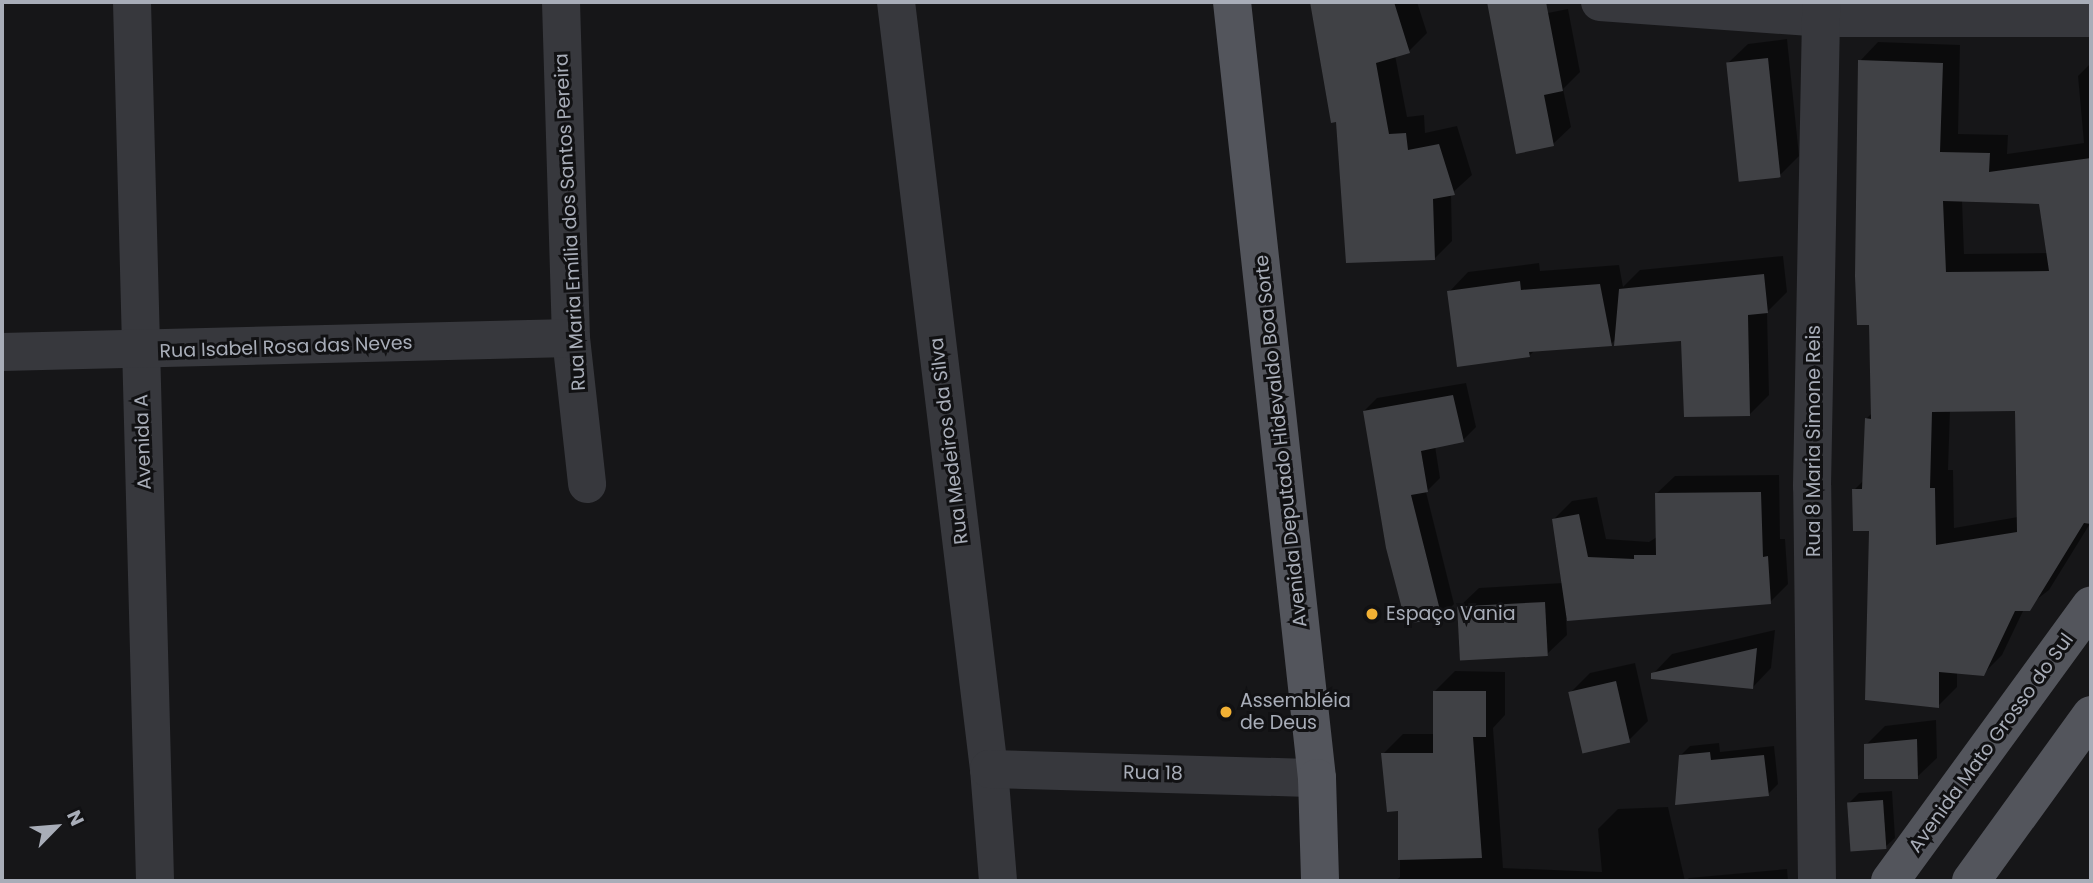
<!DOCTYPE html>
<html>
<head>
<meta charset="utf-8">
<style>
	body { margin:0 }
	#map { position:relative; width:2093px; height:883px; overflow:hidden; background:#161618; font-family:Poppins,sans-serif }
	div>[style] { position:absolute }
	.shadow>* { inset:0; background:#0007 }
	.building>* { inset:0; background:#404145; transform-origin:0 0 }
	.minor>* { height:38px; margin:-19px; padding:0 19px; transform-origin:19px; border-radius:19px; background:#37383d }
	.major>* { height:38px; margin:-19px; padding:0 19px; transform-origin:19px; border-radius:19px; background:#53555c }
	.dots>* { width:19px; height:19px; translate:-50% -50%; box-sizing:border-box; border:4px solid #111113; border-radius:50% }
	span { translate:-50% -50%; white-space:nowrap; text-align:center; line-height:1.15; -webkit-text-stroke:6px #111113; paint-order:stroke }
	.street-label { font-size:19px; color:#a8adb8 }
	.poi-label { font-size:19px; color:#a8adb8 }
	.left { translate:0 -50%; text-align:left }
	.frame { position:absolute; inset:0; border:4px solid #a8adb8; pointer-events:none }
	.north { position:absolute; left:21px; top:792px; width:70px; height:70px; -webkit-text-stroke:5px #111113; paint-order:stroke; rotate:65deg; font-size:19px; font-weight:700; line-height:28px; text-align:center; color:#a8adb8 }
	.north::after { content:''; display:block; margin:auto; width:24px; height:32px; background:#a8adb8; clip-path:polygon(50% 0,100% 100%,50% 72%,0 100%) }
</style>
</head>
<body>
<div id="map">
	<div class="shadow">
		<div style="clip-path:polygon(1311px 2px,1417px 2px,1427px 33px,1409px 51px,1395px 55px,1407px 117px,1424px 115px,1425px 133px,1457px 126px,1472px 175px,1451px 194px,1452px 241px,1434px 259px,1338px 120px,1332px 121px)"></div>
		<div style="clip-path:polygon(1568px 9px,1580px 72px,1563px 89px,1571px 127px,1553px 144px,1513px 20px)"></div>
		<div style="clip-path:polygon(1787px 39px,1799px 156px,1780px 175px,1728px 63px,1748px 44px)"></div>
		<div style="clip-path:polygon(evenodd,1878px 42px,1960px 45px,1958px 134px,2008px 135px,2007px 154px,2084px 143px,2078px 76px,2091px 63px,2091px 522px,2049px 590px,2024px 609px,2002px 655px,1983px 674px,1957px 672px,1957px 687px,1938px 706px,1854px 490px,1865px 479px,1866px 419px,1872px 413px,1860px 61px,1878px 42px,1962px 200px,2041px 202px,2048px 253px,1964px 254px,1962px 200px,1878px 42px,2017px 409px,2018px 517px,1954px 528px,1953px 470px,1948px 470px,1950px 410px,2017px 409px)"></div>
		<div style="clip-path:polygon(1783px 256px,1787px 292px,1767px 312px,1769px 395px,1750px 414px,1683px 339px,1616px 339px,1611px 344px,1535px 350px,1529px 356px,1449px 292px,1468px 272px,1539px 263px,1540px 271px,1619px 265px,1623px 287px,1640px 270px)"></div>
		<div style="clip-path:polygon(1466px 383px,1476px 427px,1463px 440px,1435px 446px,1440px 478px,1426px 492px,1454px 604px,1441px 617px,1364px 411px,1377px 398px)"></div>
		<div style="clip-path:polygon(1779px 475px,1780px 539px,1785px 539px,1788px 584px,1770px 602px,1566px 619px,1567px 635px,1547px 654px,1459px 607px,1479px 588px,1563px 583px,1554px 519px,1572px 501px,1597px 497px,1606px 539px,1649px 542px,1657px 537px,1656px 494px,1675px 476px)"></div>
		<div style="clip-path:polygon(1775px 630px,1771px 668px,1752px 688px,1653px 674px,1672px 654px)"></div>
		<div style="clip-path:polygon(1635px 663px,1648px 721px,1629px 740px,1570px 693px,1590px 673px)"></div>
		<div style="clip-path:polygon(1455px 671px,1505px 672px,1505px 715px,1493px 728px,1503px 868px,1602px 872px,1598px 829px,1618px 809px,1668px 807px,1685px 881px,1395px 881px,1400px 877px,1400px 809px,1383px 754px,1403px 734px,1435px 734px,1435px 691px)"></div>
		<div style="clip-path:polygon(1936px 720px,1937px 758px,1917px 777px,1866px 745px,1885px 726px)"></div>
		<div style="clip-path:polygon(1719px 743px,1720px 752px,1774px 746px,1778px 784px,1768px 794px,1681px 755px,1690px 746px)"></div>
		<div style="clip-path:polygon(1892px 791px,1895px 838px,1885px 847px,1849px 803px,1859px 793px)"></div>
		<div style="clip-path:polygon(1787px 869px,1788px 881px,1685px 881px,1689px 878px)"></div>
	</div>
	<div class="building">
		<div style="clip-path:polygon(1310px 2px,1394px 2px,1410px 53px,1376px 63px,1389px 134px,1406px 133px,1408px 150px,1439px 144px,1455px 195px,1433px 199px,1435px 260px,1346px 263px,1336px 122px,1331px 123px)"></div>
		<div style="clip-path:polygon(1487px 2px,1546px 2px,1563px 91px,1544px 95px,1554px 146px,1516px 154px)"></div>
		<div style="left:1768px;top:58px;width:120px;height:42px;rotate:84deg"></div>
		<div style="clip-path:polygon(evenodd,1858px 60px,1943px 63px,1940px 152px,1990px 153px,1989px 172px,2091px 158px,2091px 524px,2084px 523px,2030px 611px,2015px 611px,1984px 676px,1939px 672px,1939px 708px,1865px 700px,1869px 531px,1853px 531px,1852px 489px,1862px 489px,1865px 418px,1871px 419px,1869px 325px,1857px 325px,1855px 276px,1858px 60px,1943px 201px,2039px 204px,2049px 271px,1946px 272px,1943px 201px,1858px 60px,2015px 411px,2017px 532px,1936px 545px,1935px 488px,1930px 488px,1932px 412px,2015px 411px)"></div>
		<div style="clip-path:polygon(1764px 274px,1768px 313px,1748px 315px,1750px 416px,1684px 417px,1681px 341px,1614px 346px,1619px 289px)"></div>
		<div style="clip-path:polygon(1520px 281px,1521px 290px,1600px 284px,1612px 346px,1529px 352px,1530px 357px,1457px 367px,1447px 291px)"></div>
		<div style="clip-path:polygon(1453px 395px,1464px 442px,1421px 451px,1428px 492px,1411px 495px,1442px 618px,1406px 624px,1386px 548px,1363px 411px)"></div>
		<div style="clip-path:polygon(1761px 492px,1763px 557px,1768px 556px,1771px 604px,1567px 621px,1552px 519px,1579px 514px,1588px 557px,1634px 559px,1634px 555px,1656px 555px,1655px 493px)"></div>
		<div style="left:1545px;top:602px;width:54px;height:88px;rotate:87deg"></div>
		<div style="clip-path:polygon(1757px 648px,1753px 689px,1651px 679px,1651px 673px)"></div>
		<div style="left:1616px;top:681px;width:63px;height:49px;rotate:77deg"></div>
		<div style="clip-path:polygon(1433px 691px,1486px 691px,1486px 737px,1473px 737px,1482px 858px,1398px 860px,1398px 811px,1387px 812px,1381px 753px,1433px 753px)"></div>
		<div style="clip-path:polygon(1917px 739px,1918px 779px,1864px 779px,1864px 744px)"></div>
		<div style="clip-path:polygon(1710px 752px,1711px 760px,1764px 755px,1769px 796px,1675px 805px,1679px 755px)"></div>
		<div style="left:1883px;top:800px;width:49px;height:36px;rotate:86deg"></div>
	</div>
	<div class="minor">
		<div style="left:132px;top:2px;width:879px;rotate:88.5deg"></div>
		<div style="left:561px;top:2px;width:336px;rotate:88.3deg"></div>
		<div style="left:571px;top:338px;width:147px;rotate:83.7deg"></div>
		<div style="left:896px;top:2px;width:773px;rotate:83.09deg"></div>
		<div style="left:989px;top:769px;width:112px;rotate:85.4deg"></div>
		<div style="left:1600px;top:2px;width:222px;rotate:4.1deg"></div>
		<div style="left:1821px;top:18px;width:270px"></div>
		<div style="left:2px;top:352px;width:569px;rotate:-1.41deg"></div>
		<div style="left:989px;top:769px;width:328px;rotate:1.6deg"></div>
		<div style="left:1817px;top:881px;width:395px;rotate:-90.7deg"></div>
		<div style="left:1812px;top:486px;width:484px;rotate:-88.9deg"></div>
	</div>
	<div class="major">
		<div style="left:1232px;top:2px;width:781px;rotate:83.75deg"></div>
		<div style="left:1317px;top:778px;width:103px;rotate:88.3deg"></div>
		<div style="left:1890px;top:881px;width:341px;rotate:-53.9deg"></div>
		<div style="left:1971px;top:881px;width:205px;rotate:-54.1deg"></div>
	</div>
	<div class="dots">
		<div style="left:1372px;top:614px;background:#f2b134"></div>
		<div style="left:1226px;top:712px;background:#f2b134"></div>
	</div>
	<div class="street-label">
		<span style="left:570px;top:222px;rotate:-93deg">Rua Maria Emília dos Santos Pereira</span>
		<span style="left:286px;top:347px;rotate:-2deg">Rua Isabel Rosa das Neves</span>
		<span style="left:949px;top:441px;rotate:-97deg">Rua Medeiros da Silva</span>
		<span style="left:1281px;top:441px;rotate:-96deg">Avenida Deputado Hidevaldo Boa Sorte</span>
		<span style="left:1814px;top:441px;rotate:-90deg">Rua 8 Maria Simone Reis</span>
		<span style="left:143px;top:442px;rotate:-92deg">Avenida A</span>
		<span style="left:1991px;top:743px;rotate:-54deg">Avenida Mato Grosso do Sul</span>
		<span style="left:1153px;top:773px;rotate:1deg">Rua 18</span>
	</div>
	<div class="poi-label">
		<span class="left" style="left:1386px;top:614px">Espaço Vania</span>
		<span class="left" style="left:1240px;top:712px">Assembléia<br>de Deus</span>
	</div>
	<div class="frame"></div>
	<div class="north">N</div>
</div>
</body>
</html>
